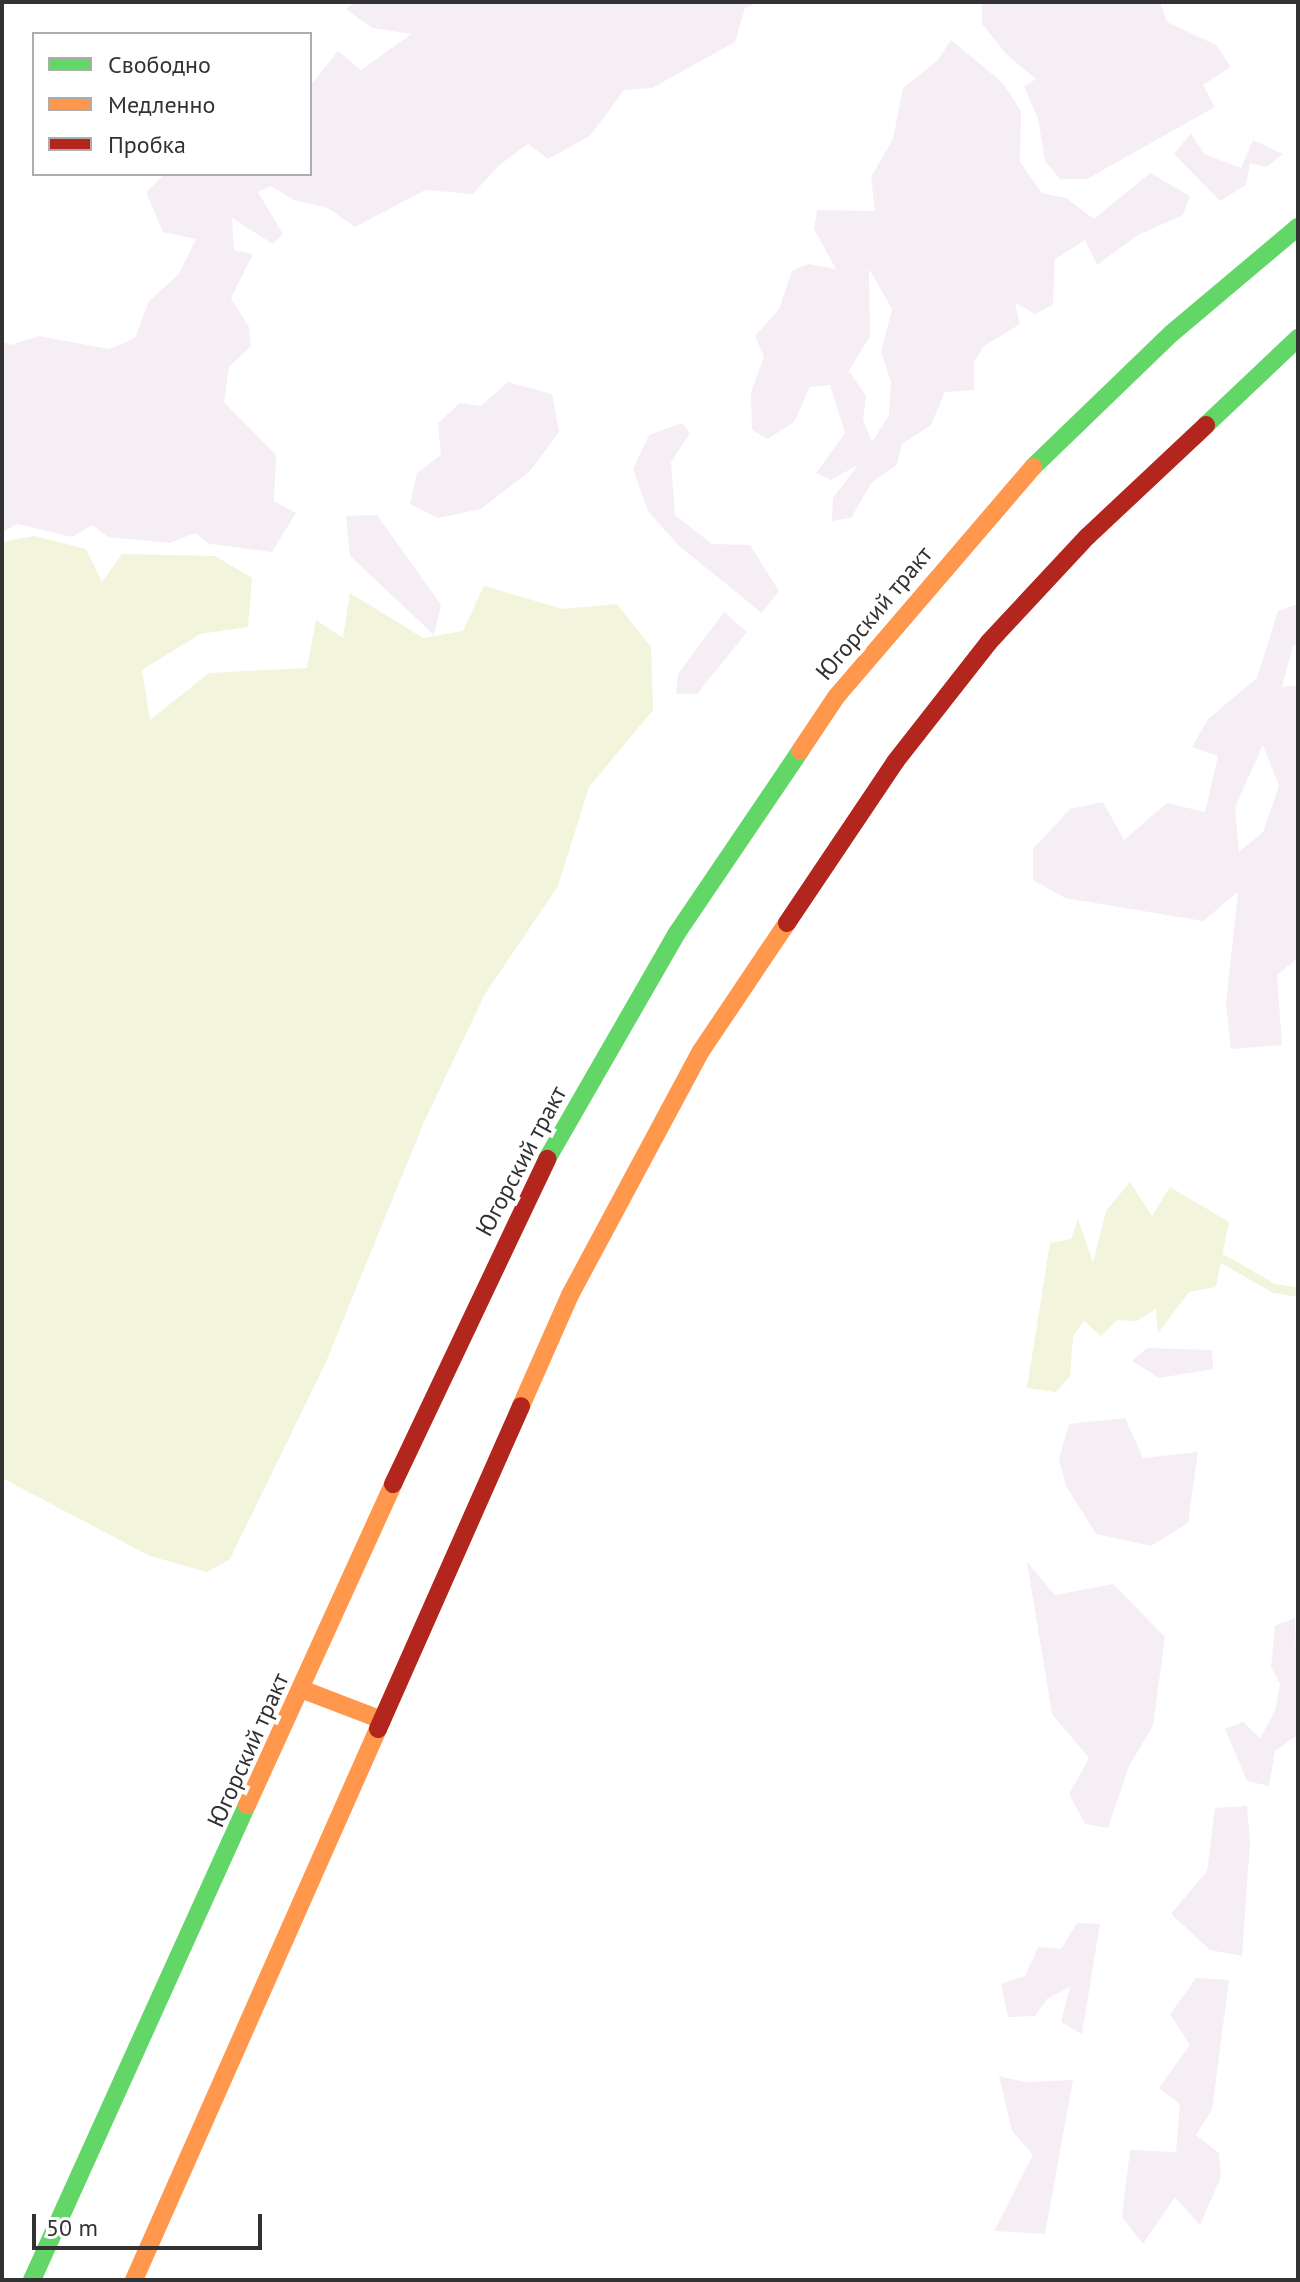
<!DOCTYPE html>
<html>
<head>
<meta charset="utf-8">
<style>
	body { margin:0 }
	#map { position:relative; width:1300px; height:2282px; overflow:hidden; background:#fff; font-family:"PT Sans",sans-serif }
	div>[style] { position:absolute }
	.green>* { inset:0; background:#f6eef5 }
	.water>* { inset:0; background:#f2f4db }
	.stream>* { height:9px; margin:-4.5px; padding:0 4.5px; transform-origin:4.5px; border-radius:4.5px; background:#f2f4db }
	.fast>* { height:18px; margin:-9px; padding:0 9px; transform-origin:9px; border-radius:9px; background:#63d668 }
	.slow>* { height:18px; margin:-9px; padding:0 9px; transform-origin:9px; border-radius:9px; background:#ff974d }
	.jam>* { height:18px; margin:-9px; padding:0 9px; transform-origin:9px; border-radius:9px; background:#b3261e }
	span { translate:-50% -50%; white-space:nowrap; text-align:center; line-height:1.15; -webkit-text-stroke:8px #fff; paint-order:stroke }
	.street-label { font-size:24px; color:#323232 }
	.frame { position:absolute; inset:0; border:4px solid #323232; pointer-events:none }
	.legend { position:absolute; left:32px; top:32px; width:280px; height:144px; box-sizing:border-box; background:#fff; border:2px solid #adadad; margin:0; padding:10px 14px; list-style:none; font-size:24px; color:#323232 }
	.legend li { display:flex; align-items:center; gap:16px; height:40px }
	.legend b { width:40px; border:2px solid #adadad }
	.scale { position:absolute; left:32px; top:2214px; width:230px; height:36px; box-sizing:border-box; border:4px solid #323232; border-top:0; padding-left:10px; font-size:24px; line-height:28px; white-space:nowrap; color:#323232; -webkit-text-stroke:6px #fff; paint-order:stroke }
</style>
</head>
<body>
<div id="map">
	<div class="green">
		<div style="clip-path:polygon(354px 2px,760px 2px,745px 8px,735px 42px,652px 88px,624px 90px,590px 136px,548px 159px,528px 144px,497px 167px,473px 194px,425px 190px,355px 227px,328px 208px,294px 200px,271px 186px,258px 192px,283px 234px,273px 244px,232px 218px,234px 250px,253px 254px,231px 298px,249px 327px,251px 346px,229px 367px,224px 402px,276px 455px,274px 501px,296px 513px,272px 552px,210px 544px,195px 533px,170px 543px,108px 537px,92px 525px,72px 537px,17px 524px,2px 532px,2px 341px,10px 345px,39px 336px,109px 349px,135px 338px,149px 301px,179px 274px,196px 239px,163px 232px,146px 192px,164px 174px,310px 174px,310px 86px,338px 51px,361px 70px,411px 34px,372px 28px,346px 9px)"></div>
		<div style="clip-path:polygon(982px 2px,1160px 2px,1167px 22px,1216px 45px,1231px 67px,1203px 85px,1215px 107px,1087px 179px,1060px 179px,1045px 161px,1038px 119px,1024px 86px,1036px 79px,1007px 55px,982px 24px)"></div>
		<div style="clip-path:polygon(evenodd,951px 40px,1003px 83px,1021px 111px,1020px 162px,1042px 193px,1066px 198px,1094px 219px,1150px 173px,1190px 196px,1183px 215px,1138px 235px,1097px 265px,1085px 240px,1055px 259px,1053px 305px,1035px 314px,1015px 303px,1020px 324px,984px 346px,974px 362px,974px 390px,945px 392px,931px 425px,902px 444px,897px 465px,872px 482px,851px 518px,832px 521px,833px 498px,858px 465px,831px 480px,816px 473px,845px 433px,830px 385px,810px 387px,794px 422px,768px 439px,752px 430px,751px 392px,764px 357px,755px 336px,779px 309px,792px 271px,808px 264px,836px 269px,814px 229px,817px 210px,875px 211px,871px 177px,893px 139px,903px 88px,937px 61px,951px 40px,869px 269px,892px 309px,881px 352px,891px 382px,889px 415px,872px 442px,863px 420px,866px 396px,849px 371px,870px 336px,869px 269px)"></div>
		<div style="clip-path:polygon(1191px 133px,1204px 154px,1241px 168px,1253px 140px,1283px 154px,1267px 167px,1250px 163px,1246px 185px,1220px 201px,1174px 154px)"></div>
		<div style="clip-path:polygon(508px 382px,552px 394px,559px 432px,531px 470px,481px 509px,438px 518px,410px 504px,417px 473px,441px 455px,438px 423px,460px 403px,481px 406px)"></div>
		<div style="clip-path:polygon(682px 423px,690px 433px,671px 462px,675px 515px,712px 544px,750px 545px,779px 591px,762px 613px,679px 546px,648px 511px,633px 469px,649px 435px)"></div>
		<div style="clip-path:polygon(377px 515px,441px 605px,434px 635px,350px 556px,346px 516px)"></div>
		<div style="clip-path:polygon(evenodd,1298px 604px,1298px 645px,1293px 646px,1282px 687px,1298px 685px,1298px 958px,1277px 975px,1282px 1045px,1231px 1049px,1226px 1004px,1238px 892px,1203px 921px,1065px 898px,1033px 880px,1033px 849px,1070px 809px,1103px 802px,1124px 840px,1167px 803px,1205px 812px,1218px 756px,1192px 747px,1208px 719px,1257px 678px,1278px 611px,1298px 604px,1263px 745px,1279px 786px,1263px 832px,1239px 852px,1235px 807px,1263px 745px)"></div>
		<div style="clip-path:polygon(724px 612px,747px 632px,697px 694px,676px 694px,678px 674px)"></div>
		<div style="clip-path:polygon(1147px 1348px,1212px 1350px,1213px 1369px,1159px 1378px,1132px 1361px)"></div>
		<div style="clip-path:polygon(1125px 1418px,1143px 1458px,1198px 1452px,1188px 1523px,1151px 1546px,1096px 1534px,1066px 1486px,1059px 1459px,1069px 1424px)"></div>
		<div style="clip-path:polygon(1027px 1562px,1055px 1595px,1113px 1584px,1165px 1637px,1153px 1726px,1129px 1766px,1108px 1828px,1085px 1824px,1069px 1794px,1089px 1758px,1052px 1714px)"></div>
		<div style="clip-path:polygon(1295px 1618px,1298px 1735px,1275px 1751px,1269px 1786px,1247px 1781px,1225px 1729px,1243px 1722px,1260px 1738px,1275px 1711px,1280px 1684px,1271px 1667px,1275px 1626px)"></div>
		<div style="clip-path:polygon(1247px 1806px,1250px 1842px,1242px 1956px,1210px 1950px,1171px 1914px,1207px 1871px,1215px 1808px)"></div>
		<div style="clip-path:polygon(1077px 1923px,1100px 1924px,1082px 2034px,1061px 2022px,1070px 1987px,1047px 1999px,1035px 2016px,1008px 2017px,1001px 1984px,1025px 1976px,1038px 1947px,1061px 1949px)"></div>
		<div style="clip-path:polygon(1196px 1978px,1229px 1980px,1212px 2110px,1196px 2135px,1219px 2153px,1221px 2177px,1200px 2225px,1175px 2197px,1143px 2244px,1122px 2217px,1130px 2150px,1176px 2152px,1180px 2104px,1159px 2088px,1190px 2045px,1170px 2014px)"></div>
		<div style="clip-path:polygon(999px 2076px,1025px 2082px,1073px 2080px,1045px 2234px,994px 2231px,1033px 2155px,1012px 2131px)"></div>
	</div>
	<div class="water">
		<div style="clip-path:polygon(34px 536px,86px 549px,102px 582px,122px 554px,215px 556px,252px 578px,248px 627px,200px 634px,142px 670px,150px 720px,209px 673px,307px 668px,316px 620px,343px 638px,350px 593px,423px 638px,463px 631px,484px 586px,563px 609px,617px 604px,651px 647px,653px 710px,589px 787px,558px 886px,485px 994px,424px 1122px,326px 1362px,230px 1559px,207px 1572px,150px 1556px,2px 1478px,2px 542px)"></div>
		<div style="clip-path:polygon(1130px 1182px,1152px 1216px,1170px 1187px,1229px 1222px,1216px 1287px,1189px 1292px,1158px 1333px,1156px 1309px,1137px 1321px,1117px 1320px,1101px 1336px,1084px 1321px,1073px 1336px,1070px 1376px,1056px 1392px,1027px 1388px,1050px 1243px,1071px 1239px,1078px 1219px,1093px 1263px,1106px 1211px)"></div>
	</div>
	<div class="stream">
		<div style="left:1213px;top:1258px;width:10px;rotate:6deg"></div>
		<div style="left:1223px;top:1259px;width:59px;rotate:29.6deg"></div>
		<div style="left:1274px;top:1288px;width:24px;rotate:9deg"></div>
	</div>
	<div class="fast">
		<div style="left:1206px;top:425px;width:127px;rotate:-43.4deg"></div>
		<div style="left:1033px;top:467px;width:193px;rotate:-44deg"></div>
		<div style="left:1172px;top:333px;width:165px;rotate:-40.1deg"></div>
		<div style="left:547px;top:1159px;width:261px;rotate:-60.1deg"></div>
		<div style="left:677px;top:933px;width:220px;rotate:-55.9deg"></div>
		<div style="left:32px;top:2280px;width:521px;rotate:-65.65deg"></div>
	</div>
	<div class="slow">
		<div style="left:800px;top:751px;width:65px;rotate:-56.3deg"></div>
		<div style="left:836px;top:697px;width:303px;rotate:-49.4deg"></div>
		<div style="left:521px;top:1406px;width:121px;rotate:-66.2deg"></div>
		<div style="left:570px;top:1295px;width:277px;rotate:-61.8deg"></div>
		<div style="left:701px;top:1051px;width:154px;rotate:-56.1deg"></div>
		<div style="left:301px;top:1689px;width:87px;rotate:20.9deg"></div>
		<div style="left:247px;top:1805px;width:353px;rotate:-65.5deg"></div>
		<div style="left:134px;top:2280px;width:603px;rotate:-66.11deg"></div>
	</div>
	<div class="jam">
		<div style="left:787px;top:923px;width:194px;rotate:-56.1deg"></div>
		<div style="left:895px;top:762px;width:152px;rotate:-51.9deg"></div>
		<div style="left:989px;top:642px;width:145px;rotate:-47deg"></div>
		<div style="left:1088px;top:536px;width:162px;rotate:-43.2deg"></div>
		<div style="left:393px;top:1484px;width:360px;rotate:-64.6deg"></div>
		<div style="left:378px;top:1729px;width:353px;rotate:-66.1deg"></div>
	</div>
	<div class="street-label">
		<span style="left:874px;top:613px;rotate:-50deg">Югорский тракт</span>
		<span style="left:521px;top:1161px;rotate:-62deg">Югорский тракт</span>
		<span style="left:248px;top:1750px;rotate:-66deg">Югорский тракт</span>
	</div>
	<div class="frame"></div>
	<ul class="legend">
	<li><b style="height:10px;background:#63d668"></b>Свободно</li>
	<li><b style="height:10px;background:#ff974d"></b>Медленно</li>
	<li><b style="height:10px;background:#b3261e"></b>Пробка</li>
	</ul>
	<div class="scale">50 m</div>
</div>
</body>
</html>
